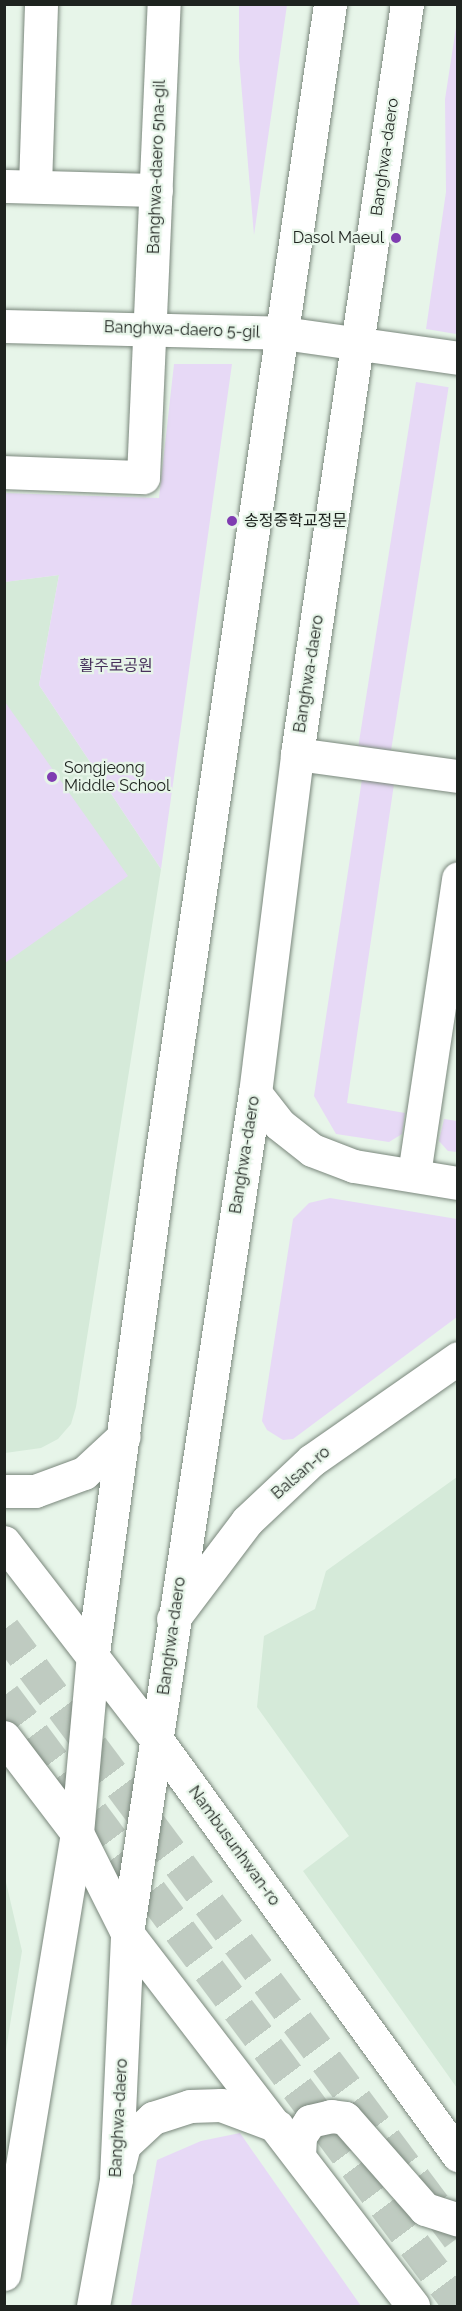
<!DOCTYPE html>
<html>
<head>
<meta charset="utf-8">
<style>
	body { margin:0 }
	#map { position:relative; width:462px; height:2311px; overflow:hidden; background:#e7f5e9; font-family:Raleway,"Noto Sans KR",sans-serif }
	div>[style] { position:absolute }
	.built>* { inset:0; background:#d5ead9 }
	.green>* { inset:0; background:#e7d9f6; transform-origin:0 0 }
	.major-tunnel>* { height:33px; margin-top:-16.5px; transform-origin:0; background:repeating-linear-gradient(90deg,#bfcbc1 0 33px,transparent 0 49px) }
	.roads { filter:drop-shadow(0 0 2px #7a877c) drop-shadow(0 0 2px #7a877c) }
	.minor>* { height:33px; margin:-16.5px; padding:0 16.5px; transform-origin:16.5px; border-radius:16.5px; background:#fff }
	.major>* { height:33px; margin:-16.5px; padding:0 16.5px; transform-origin:16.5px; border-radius:16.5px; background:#fff }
	.dots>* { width:16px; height:16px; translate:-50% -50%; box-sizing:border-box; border:3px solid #e7f5e9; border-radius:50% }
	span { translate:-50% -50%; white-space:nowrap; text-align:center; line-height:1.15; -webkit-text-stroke:4.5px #e7f5e9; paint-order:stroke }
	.street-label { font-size:16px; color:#1e231f }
	.poi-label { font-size:16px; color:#1e231f }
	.right { translate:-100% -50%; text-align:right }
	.left { translate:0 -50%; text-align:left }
	.park-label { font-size:16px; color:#48315c }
	.frame { position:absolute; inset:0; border:6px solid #1e231f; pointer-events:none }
</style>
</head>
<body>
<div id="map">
	<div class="built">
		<div style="clip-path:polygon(59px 575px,39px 685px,161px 869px,76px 1407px,71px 1424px,58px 1439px,41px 1448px,5px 1453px,4px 582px)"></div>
		<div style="clip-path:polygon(457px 1477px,457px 2088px,303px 1871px,349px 1836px,257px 1707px,264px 1636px,315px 1609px,326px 1571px)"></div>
		<div style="clip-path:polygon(5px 1878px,22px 1951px,5px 2056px)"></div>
	</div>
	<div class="green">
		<div style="clip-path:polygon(239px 5px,287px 5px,254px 235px,239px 58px)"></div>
		<div style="clip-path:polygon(457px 21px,458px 324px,456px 334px,426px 329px,446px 192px,445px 99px)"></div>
		<div style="clip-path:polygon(174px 364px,232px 364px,161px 869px,39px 685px,59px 575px,5px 582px,4px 493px,159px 498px)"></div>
		<div style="left:416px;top:382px;width:33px;height:368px;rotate:9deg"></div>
		<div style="clip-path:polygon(5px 702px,128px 876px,5px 963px,4px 963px)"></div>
		<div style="clip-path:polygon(362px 779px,394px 784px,347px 1103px,405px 1113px,402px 1134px,389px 1142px,336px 1134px,314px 1096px)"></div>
		<div style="clip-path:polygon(444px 1119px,457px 1121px,457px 1152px,448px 1151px,439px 1141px)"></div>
		<div style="clip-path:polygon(330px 1198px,457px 1219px,457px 1317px,293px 1439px,283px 1440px,267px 1430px,262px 1421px,293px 1219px,309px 1203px)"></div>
		<div style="clip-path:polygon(240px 2133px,361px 2306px,131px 2306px,157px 2160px,201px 2141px)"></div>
	</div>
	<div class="major-tunnel">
		<div style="left:4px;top:1629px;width:759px;rotate:53.25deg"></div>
		<div style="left:4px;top:1695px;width:759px;rotate:53.25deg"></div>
	</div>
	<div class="roads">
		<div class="minor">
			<div style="left:4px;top:186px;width:152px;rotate:1.5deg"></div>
			<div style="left:35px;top:186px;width:182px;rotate:-88.1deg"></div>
			<div style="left:4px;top:326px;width:279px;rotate:1.4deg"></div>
			<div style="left:283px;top:333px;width:177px;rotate:8.1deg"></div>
			<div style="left:4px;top:472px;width:139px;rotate:2.1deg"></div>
			<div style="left:143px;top:477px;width:473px;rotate:-87.5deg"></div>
			<div style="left:297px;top:754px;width:162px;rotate:7.8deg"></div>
			<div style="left:255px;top:1093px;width:39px;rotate:52deg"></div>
			<div style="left:279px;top:1124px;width:42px;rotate:38.2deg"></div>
			<div style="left:312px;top:1150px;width:45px;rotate:20.9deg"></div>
			<div style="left:354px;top:1166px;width:105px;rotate:9.3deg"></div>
			<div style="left:414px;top:1174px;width:299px;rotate:-81.5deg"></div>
			<div style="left:173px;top:1619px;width:123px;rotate:-52.9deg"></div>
			<div style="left:247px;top:1521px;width:89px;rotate:-43.2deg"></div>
			<div style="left:312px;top:1460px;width:178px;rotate:-34.9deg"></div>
		</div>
		<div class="major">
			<div style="left:4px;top:1491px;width:31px"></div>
			<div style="left:35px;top:1491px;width:52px;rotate:-20.2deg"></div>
			<div style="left:84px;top:1473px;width:54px;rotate:-42.8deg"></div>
			<div style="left:4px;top:1542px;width:250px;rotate:52.3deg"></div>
			<div style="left:157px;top:1740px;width:513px;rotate:54.05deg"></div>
			<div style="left:4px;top:1737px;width:121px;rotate:52.8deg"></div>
			<div style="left:77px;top:1833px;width:112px;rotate:63.4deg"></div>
			<div style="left:127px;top:1933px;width:470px;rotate:52.5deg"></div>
			<div style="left:299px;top:2156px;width:20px;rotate:-87deg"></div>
			<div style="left:300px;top:2136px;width:18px;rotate:-56deg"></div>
			<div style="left:310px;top:2121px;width:22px;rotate:-13deg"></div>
			<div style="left:331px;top:2116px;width:14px;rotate:8deg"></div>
			<div style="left:345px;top:2118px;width:121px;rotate:48.7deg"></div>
			<div style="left:425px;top:2209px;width:35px;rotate:18deg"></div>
			<div style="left:119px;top:2165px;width:21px;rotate:-76deg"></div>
			<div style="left:124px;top:2145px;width:40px;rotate:-43deg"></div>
			<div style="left:153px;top:2118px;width:39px;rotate:-18deg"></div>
			<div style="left:190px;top:2106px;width:31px;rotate:-2deg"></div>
			<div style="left:221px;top:2105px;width:60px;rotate:20.6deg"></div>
			<div style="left:4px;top:2274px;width:447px;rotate:-80.6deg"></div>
			<div style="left:77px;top:1833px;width:181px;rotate:-84.9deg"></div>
			<div style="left:93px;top:1653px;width:494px;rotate:-82.2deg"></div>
			<div style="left:160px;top:1164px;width:1172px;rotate:-81.66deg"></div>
			<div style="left:93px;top:2306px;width:129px;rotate:-79.7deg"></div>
			<div style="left:116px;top:2179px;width:246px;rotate:-87.4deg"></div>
			<div style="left:127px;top:1933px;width:850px;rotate:-81.34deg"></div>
			<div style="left:255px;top:1093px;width:342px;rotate:-82.9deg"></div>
			<div style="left:297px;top:754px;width:758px;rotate:-81.66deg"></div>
		</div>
	</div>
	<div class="dots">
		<div style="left:396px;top:238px;background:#7f3cb1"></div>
		<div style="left:232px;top:521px;background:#7f3cb1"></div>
		<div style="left:52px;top:777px;background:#7f3cb1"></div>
	</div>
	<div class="street-label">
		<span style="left:385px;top:157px;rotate:-82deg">Banghwa-daero</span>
		<span style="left:157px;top:167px;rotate:-88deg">Banghwa-daero 5na-gil</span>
		<span style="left:182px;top:330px;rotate:2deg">Banghwa-daero 5-gil</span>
		<span style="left:309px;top:674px;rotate:-81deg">Banghwa-daero</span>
		<span style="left:245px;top:1155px;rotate:-81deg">Banghwa-daero</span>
		<span style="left:301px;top:1473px;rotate:-41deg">Balsan-ro</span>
		<span style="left:172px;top:1636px;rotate:-82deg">Banghwa-daero</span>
		<span style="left:234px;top:1846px;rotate:54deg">Nambusunhwan-ro</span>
		<span style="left:119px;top:2118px;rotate:-87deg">Banghwa-daero</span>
	</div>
	<div class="poi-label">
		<span class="right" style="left:384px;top:238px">Dasol Maeul</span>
		<span class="left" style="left:244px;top:521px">송정중학교정문</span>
		<span class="left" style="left:64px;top:777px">Songjeong<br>Middle School</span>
	</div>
	<div class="park-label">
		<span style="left:116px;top:666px">활주로공원</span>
	</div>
	<div class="frame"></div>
</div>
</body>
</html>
